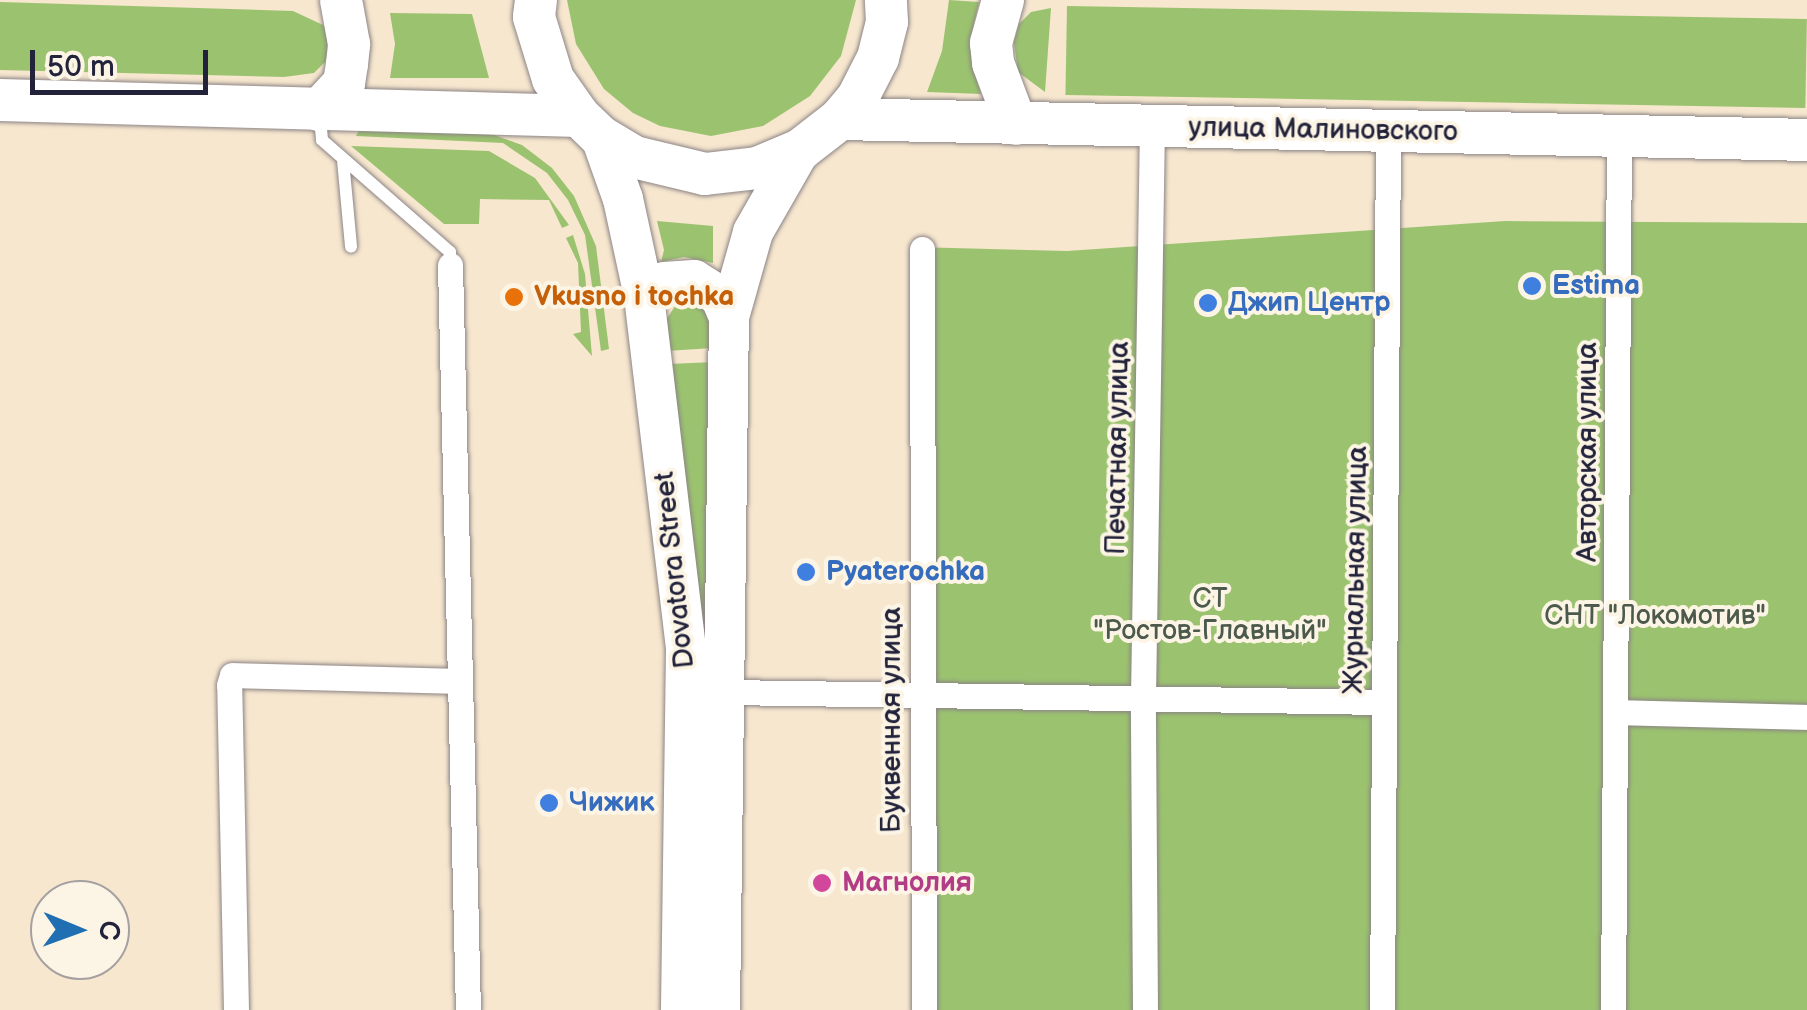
<!DOCTYPE html>
<html>
<head>
<meta charset="utf-8">
<style>
	body { margin:0 }
	#map { position:relative; width:1807px; height:1010px; overflow:hidden; background:#f7e7cf; font-family:"Balsamiq Sans",sans-serif }
	div>[style] { position:absolute }
	.green>* { inset:0; background:#9bc36f; transform-origin:0 0 }
	.roads { filter:drop-shadow(0 0 2px #8c8485) drop-shadow(0 0 2px #8c8485) }
	.service>* { height:12px; margin:-6px; padding:0 6px; transform-origin:6px; border-radius:6px; background:#fff }
	.minor>* { height:25px; margin:-12.5px; padding:0 12.5px; transform-origin:12.5px; border-radius:12.5px; background:#fff }
	.primary>* { height:40px; margin:-20px; padding:0 20px; transform-origin:20px; border-radius:20px; background:#fff }
	.trunk>* { height:42px; margin:-21px; padding:0 21px; transform-origin:21px; border-radius:21px; background:#fff }
	.dots>* { width:28px; height:28px; translate:-50% -50%; box-sizing:border-box; border:5px solid #fcf5e5; border-radius:50% }
	span { translate:-50% -50%; white-space:nowrap; text-align:center; line-height:1.15; -webkit-text-stroke:8px #fcf5e5; paint-order:stroke }
	.street-label { font-size:28px; color:#22223b }
	.shop-label { font-size:28px; color:#366cbe; font-weight:700 }
	.left { translate:0 -50%; text-align:left }
	.food-label { font-size:28px; color:#c56008; font-weight:700 }
	.park-label { font-size:28px; color:#4c5a4d }
	.hotel-label { font-size:28px; color:#b23c85; font-weight:700 }
	.north { position:absolute; left:30px; top:880px; width:100px; height:100px; box-sizing:border-box; background:#fcf5e5; border:2px solid #a5a1a1; border-radius:50%; rotate:91deg; font-size:28px; font-weight:700; line-height:40px; text-align:center; color:#22223b }
	.north::after { content:''; display:block; margin:auto; width:35px; height:45px; background:#1f6fb2; clip-path:polygon(50% 0,100% 100%,50% 72%,0 100%) }
	.scale { position:absolute; left:30px; top:50px; width:178px; height:45px; box-sizing:border-box; border:5px solid #22223b; border-top:0; padding-left:12px; font-size:30px; line-height:35px; white-space:nowrap; color:#22223b; -webkit-text-stroke:8px #fcf5e5; paint-order:stroke }
</style>
</head>
<body>
<div id="map">
	<div class="green">
		<div style="clip-path:polygon(567px 0,856px 0,841px 56px,810px 96px,763px 126px,711px 136px,660px 126px,633px 113px,604px 89px,576px 44px)"></div>
		<div style="clip-path:polygon(949px 0,979px 2px,971px 37px,972px 62px,981px 94px,927px 92px,942px 51px)"></div>
		<div style="clip-path:polygon(0 2px,293px 11px,323px 25px,329px 34px,329px 58px,314px 73px,284px 77px,0 70px)"></div>
		<div style="left:1067px;top:6px;width:740px;height:89px;rotate:1deg"></div>
		<div style="clip-path:polygon(1051px 8px,1045px 92px,1018px 72px,1014px 42px,1019px 24px,1031px 12px)"></div>
		<div style="clip-path:polygon(390px 13px,472px 14px,489px 78px,390px 78px,395px 44px)"></div>
		<div style="clip-path:polygon(361px 126px,486px 132px,522px 145px,552px 168px,574px 196px,596px 246px,609px 349px,601px 351px,585px 235px,568px 200px,547px 173px,503px 143px,356px 136px)"></div>
		<div style="clip-path:polygon(351px 146px,489px 151px,535px 178px,569px 225px,562px 228px,549px 200px,480px 199px,479px 224px,444px 224px)"></div>
		<div style="clip-path:polygon(657px 221px,713px 226px,713px 263px,684px 257px,661px 262px,664px 250px)"></div>
		<div style="clip-path:polygon(1505px 221px,1807px 223px,1807px 1010px,918px 1010px,915px 247px,1067px 251px)"></div>
		<div style="clip-path:polygon(573px 235px,585px 274px,592px 356px,573px 334px,581px 332px,578px 263px,566px 238px)"></div>
		<div style="clip-path:polygon(685px 299px,699px 303px,711px 317px,713px 348px,666px 351px,666px 320px,677px 303px)"></div>
		<div style="clip-path:polygon(714px 362px,709px 647px,699px 647px,669px 364px)"></div>
	</div>
	<div class="roads">
		<div class="service">
			<div style="left:320px;top:117px;width:23px;rotate:85deg"></div>
			<div style="left:322px;top:140px;width:170px;rotate:41.2deg"></div>
			<div style="left:450px;top:252px;width:13px;rotate:90deg"></div>
			<div style="left:343px;top:160px;width:87px;rotate:84.7deg"></div>
		</div>
		<div class="minor">
			<div style="left:922px;top:249px;width:761px;rotate:89.85deg"></div>
			<div style="left:450px;top:265px;width:745px;rotate:88.62deg"></div>
			<div style="left:726px;top:692px;width:658px;rotate:0.87deg"></div>
			<div style="left:1616px;top:712px;width:191px;rotate:1.5deg"></div>
			<div style="left:236px;top:1010px;width:325px;rotate:-91.2deg"></div>
			<div style="left:229px;top:685px;width:10px;rotate:-73deg"></div>
			<div style="left:232px;top:675px;width:226px;rotate:1.5deg"></div>
			<div style="left:1145px;top:1010px;width:313px;rotate:-90.4deg"></div>
			<div style="left:1143px;top:697px;width:570px;rotate:-89.1deg"></div>
			<div style="left:1382px;top:1010px;width:879px;rotate:-89.61deg"></div>
			<div style="left:1613px;top:1010px;width:875px;rotate:-89.61deg"></div>
		</div>
		<div class="primary">
			<div style="left:601px;top:137px;width:66px;rotate:70.5deg"></div>
			<div style="left:623px;top:199px;width:99px;rotate:77.8deg"></div>
			<div style="left:644px;top:296px;width:356px;rotate:83.2deg"></div>
			<div style="left:686px;top:650px;width:360px;rotate:90.8deg"></div>
			<div style="left:644px;top:296px;width:24px;rotate:-35deg"></div>
			<div style="left:664px;top:282px;width:30px;rotate:-4deg"></div>
			<div style="left:694px;top:280px;width:31px;rotate:32deg"></div>
			<div style="left:720px;top:296px;width:23px;rotate:67deg"></div>
			<div style="left:720px;top:1010px;width:693px;rotate:-89.26deg"></div>
			<div style="left:729px;top:317px;width:88px;rotate:-74.2deg"></div>
			<div style="left:753px;top:232px;width:95px;rotate:-60.2deg"></div>
		</div>
		<div class="trunk">
			<div style="left:536px;top:0;width:17px;rotate:97deg"></div>
			<div style="left:534px;top:17px;width:65px;rotate:73deg"></div>
			<div style="left:553px;top:79px;width:45px;rotate:54.9deg"></div>
			<div style="left:579px;top:116px;width:30px;rotate:44deg"></div>
			<div style="left:601px;top:137px;width:39px;rotate:31deg"></div>
			<div style="left:634px;top:157px;width:73px;rotate:13.5deg"></div>
			<div style="left:705px;top:174px;width:52px;rotate:-6.6deg"></div>
			<div style="left:757px;top:168px;width:47px;rotate:-22.7deg"></div>
			<div style="left:800px;top:150px;width:51px;rotate:-37.8deg"></div>
			<div style="left:840px;top:119px;width:26px;rotate:-50deg"></div>
			<div style="left:857px;top:99px;width:46px;rotate:-62.9deg"></div>
			<div style="left:878px;top:58px;width:37px;rotate:-76deg"></div>
			<div style="left:887px;top:22px;width:22px;rotate:-93deg"></div>
			<div style="left:1003px;top:0;width:45px;rotate:105.6deg"></div>
			<div style="left:991px;top:43px;width:20px;rotate:84deg"></div>
			<div style="left:993px;top:63px;width:65px;rotate:69.3deg"></div>
			<div style="left:0;top:100px;width:579px;rotate:1.58deg"></div>
			<div style="left:319px;top:110px;width:37px;rotate:-47deg"></div>
			<div style="left:344px;top:83px;width:19px;rotate:-81deg"></div>
			<div style="left:347px;top:64px;width:20px;rotate:-84deg"></div>
			<div style="left:349px;top:44px;width:45px;rotate:-100.3deg"></div>
			<div style="left:840px;top:119px;width:967px;rotate:1.24deg"></div>
		</div>
	</div>
	<div class="dots">
		<div style="left:1532px;top:286px;background:#3f7fe0"></div>
		<div style="left:514px;top:297px;background:#e8710a"></div>
		<div style="left:1208px;top:303px;background:#3f7fe0"></div>
		<div style="left:806px;top:572px;background:#3f7fe0"></div>
		<div style="left:549px;top:803px;background:#3f7fe0"></div>
		<div style="left:822px;top:883px;background:#d1479c"></div>
	</div>
	<div class="street-label">
		<span style="left:1323px;top:130px;rotate:1deg">улица Малиновского</span>
		<span style="left:1118px;top:448px;rotate:-89deg">Печатная улица</span>
		<span style="left:1588px;top:452px;rotate:-90deg">Авторская улица</span>
		<span style="left:675px;top:570px;rotate:-96deg">Dovatora Street</span>
		<span style="left:1356px;top:570px;rotate:-89deg">Журнальная улица</span>
		<span style="left:892px;top:720px;rotate:-90deg">Буквенная улица</span>
	</div>
	<div class="shop-label">
		<span class="left" style="left:1552px;top:286px">Estima</span>
		<span class="left" style="left:1228px;top:303px">Джип Центр</span>
		<span class="left" style="left:826px;top:572px">Pyaterochka</span>
		<span class="left" style="left:569px;top:803px">Чижик</span>
	</div>
	<div class="food-label">
		<span class="left" style="left:534px;top:297px">Vkusno i tochka</span>
	</div>
	<div class="park-label">
		<span style="left:1210px;top:615px">СТ<br>"Ростов-Главный"</span>
		<span style="left:1655px;top:616px">СНТ "Локомотив"</span>
	</div>
	<div class="hotel-label">
		<span class="left" style="left:842px;top:883px">Магнолия</span>
	</div>
	<div class="north">С</div>
	<div class="scale">50 m</div>
</div>
</body>
</html>
